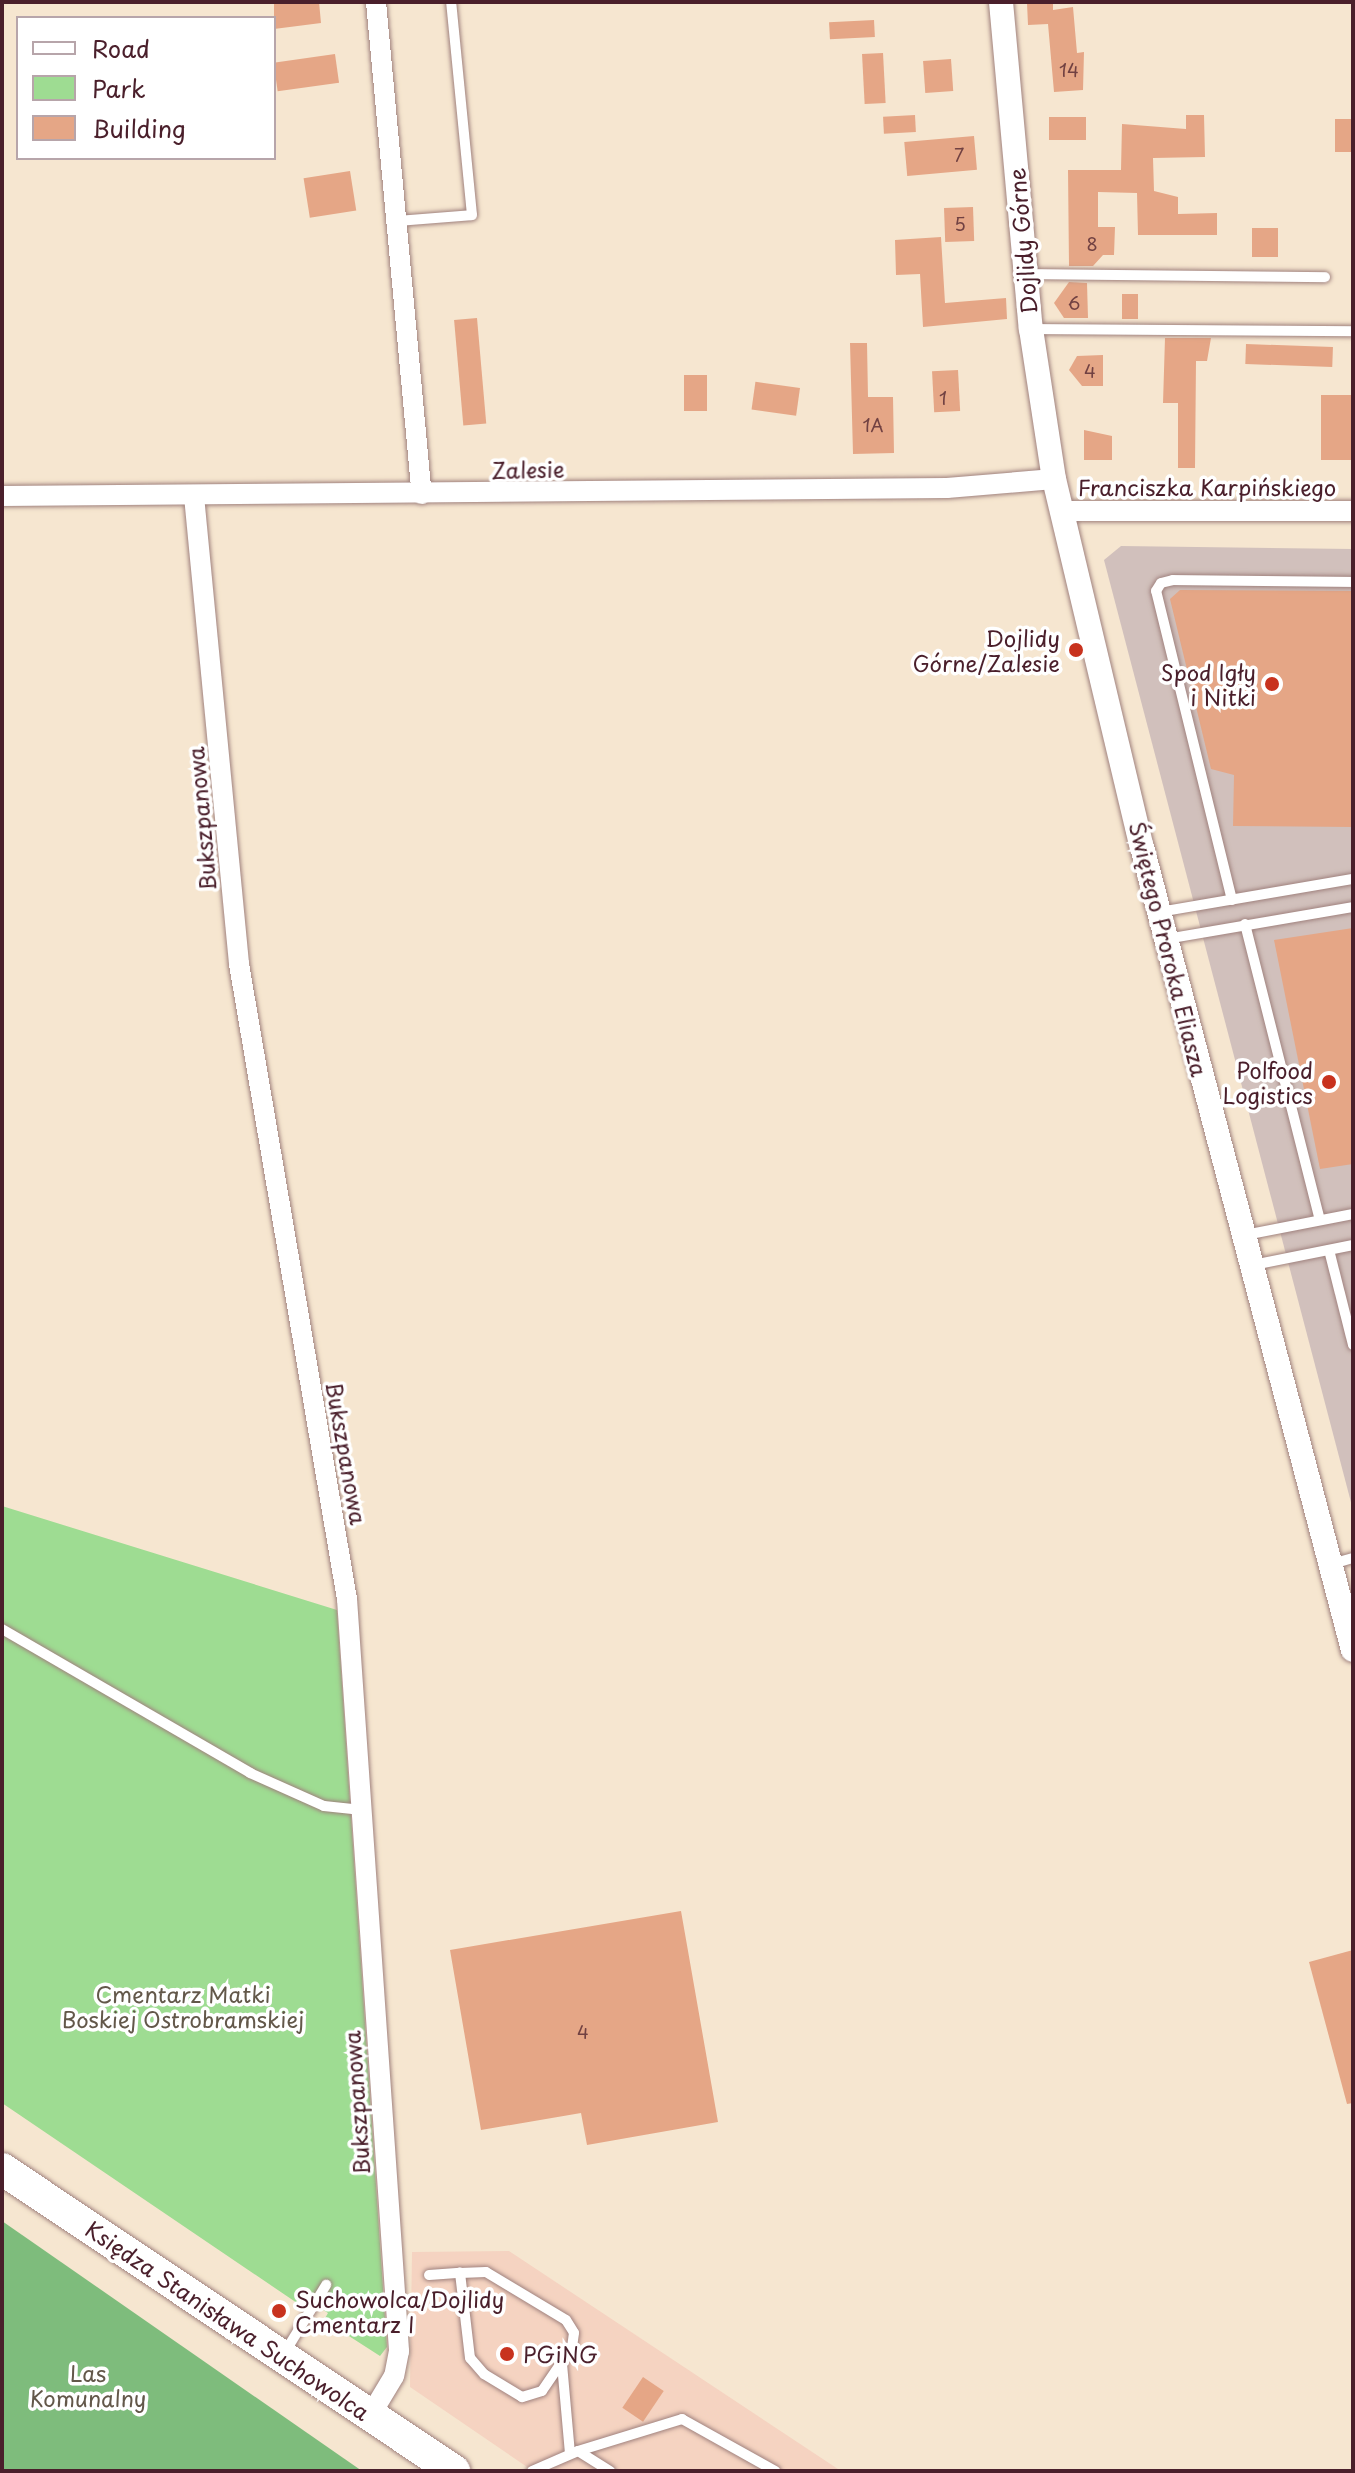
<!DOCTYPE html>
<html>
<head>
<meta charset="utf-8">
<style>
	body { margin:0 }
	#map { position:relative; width:1355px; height:2473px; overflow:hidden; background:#f6e6d0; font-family:"Playpen Sans",sans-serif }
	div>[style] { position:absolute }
	.built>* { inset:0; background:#f5d3c1 }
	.industrial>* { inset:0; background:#d1c0bc }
	.green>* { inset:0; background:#9edc92 }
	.forest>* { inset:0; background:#7ebc7c }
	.building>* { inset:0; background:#e5a686; transform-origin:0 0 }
	.roads { filter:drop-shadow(0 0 2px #a0827e) drop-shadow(0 0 2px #a0827e) }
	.service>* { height:10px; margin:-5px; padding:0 5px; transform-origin:5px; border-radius:5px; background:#fff }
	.minor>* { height:20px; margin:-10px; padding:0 10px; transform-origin:10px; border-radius:10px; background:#fff }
	.tertiary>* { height:24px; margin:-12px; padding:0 12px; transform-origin:12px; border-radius:12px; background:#fff }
	.trunk>* { height:32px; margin:-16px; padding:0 16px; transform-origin:16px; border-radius:16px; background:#fff }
	.dots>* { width:22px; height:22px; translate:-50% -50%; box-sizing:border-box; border:4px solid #fff; border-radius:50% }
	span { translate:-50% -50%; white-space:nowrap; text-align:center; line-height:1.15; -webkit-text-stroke:7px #fff; paint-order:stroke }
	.number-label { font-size:18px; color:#714142 }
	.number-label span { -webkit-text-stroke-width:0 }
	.street-label { font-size:22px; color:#4a1f2b }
	.poi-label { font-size:22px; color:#4a1f2b }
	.right { translate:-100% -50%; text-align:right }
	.left { translate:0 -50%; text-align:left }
	.park-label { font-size:22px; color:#63584a }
	.frame { position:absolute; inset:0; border:4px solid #4a1f2b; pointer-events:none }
	.legend { position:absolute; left:16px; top:16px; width:260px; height:144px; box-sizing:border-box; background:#fff; border:2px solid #b7a5aa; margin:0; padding:10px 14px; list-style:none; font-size:24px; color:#4a1f2b }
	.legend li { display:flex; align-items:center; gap:16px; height:40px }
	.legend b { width:40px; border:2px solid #b7a5aa }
</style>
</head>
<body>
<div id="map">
	<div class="built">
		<div style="clip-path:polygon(509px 2251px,841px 2471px,533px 2471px,410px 2387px,412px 2252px)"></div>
	</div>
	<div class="industrial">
		<div style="clip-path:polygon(1121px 546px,1353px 549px,1353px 1510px,1104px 560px)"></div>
	</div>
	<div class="green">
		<div style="clip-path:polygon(2px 1506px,337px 1610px,387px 2347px,380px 2356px,324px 2320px,328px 2313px,305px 2298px,300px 2305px,2px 2103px)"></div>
	</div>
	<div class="forest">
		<div style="clip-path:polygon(2px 2221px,362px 2471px,2px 2471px)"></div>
	</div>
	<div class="building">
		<div style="clip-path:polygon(274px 2px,319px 2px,321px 23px,274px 29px)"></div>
		<div style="clip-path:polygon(1053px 2px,1053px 10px,1073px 7px,1077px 53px,1084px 52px,1083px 90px,1054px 92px,1048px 24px,1028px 25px,1027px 3px)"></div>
		<div style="left:874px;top:20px;width:17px;height:45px;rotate:87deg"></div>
		<div style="left:883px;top:53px;width:50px;height:21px;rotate:87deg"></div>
		<div style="left:335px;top:54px;width:29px;height:62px;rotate:82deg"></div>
		<div style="left:951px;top:59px;width:32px;height:28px;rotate:86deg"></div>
		<div style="left:915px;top:115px;width:17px;height:32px;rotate:87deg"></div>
		<div style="clip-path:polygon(1186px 115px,1204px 115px,1205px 157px,1153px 158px,1154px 191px,1178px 197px,1178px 214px,1217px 213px,1217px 235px,1138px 235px,1137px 193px,1098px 192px,1098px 227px,1115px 227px,1114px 255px,1103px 255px,1093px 266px,1069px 266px,1068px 170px,1121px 170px,1122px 124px,1186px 129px)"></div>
		<div style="left:1049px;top:117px;width:37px;height:23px"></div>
		<div style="left:1335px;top:119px;width:18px;height:33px"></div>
		<div style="left:974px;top:136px;width:34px;height:70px;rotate:85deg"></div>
		<div style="left:350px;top:171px;width:40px;height:47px;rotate:81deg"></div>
		<div style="left:973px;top:207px;width:34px;height:29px;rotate:88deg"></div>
		<div style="left:1252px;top:228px;width:26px;height:29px"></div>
		<div style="clip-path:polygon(941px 237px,945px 303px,1006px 298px,1007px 319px,923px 327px,920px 274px,896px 275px,895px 240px)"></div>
		<div style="clip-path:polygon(1069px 282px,1087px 283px,1088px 318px,1064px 318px,1054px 303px)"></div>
		<div style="left:1122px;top:294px;width:16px;height:25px"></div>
		<div style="left:477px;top:318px;width:106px;height:23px;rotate:85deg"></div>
		<div style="clip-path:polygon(1165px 338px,1211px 338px,1207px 361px,1196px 361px,1195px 468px,1178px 468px,1178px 403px,1163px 403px)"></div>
		<div style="clip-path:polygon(850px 343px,867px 343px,868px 397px,893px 397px,894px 453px,853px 454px)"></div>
		<div style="left:1246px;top:344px;width:87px;height:20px;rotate:2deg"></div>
		<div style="clip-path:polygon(1103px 355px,1103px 386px,1082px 386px,1069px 370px,1077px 356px)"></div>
		<div style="left:958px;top:370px;width:41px;height:26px;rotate:87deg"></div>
		<div style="left:707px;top:375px;width:36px;height:23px;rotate:90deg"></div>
		<div style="left:800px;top:388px;width:28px;height:45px;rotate:98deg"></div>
		<div style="left:1321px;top:395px;width:32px;height:65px"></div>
		<div style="clip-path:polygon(1084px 430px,1112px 436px,1112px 460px,1084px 460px)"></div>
		<div style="clip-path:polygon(1180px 590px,1353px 591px,1353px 827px,1233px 826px,1234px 775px,1211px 769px,1170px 599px)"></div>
		<div style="clip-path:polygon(1353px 928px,1353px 1164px,1320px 1169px,1274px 940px)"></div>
		<div style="clip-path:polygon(681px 1911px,718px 2122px,587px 2145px,581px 2113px,481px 2130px,450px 1950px)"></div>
		<div style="clip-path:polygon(1353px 1950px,1353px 2103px,1347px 2104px,1309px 1962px)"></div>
		<div style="left:643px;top:2377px;width:25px;height:37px;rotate:34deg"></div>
	</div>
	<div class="roads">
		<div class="service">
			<div style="left:396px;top:221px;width:76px;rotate:-4.5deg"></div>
			<div style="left:472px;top:215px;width:214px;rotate:-95.6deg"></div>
			<div style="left:1027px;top:274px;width:298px;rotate:0.6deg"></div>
			<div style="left:1031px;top:329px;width:322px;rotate:0.4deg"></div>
			<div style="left:1232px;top:900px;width:318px;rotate:-103.8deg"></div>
			<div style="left:1156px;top:591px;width:9px;rotate:-58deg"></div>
			<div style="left:1161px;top:583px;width:12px;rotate:-14deg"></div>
			<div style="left:1173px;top:580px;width:180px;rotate:0.6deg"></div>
			<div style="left:1159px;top:912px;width:197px;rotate:-9.7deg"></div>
			<div style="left:1245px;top:924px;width:305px;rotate:75.8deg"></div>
			<div style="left:1166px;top:939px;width:190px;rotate:-9.7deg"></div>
			<div style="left:1245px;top:1235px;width:110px;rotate:-11deg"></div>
			<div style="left:1329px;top:1250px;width:98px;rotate:75.8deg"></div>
			<div style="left:1253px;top:1265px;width:102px;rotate:-11.3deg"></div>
			<div style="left:1332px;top:1564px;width:22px;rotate:-16deg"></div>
			<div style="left:2px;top:1629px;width:287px;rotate:30.1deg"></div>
			<div style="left:250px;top:1773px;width:81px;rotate:24deg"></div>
			<div style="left:324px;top:1806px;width:38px;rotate:6deg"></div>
			<div style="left:429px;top:2275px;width:31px;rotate:-4deg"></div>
			<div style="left:460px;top:2273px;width:26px;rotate:-2deg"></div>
			<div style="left:486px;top:2272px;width:93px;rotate:31deg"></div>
			<div style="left:566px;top:2320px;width:15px;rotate:58deg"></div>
			<div style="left:574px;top:2333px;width:14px;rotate:98deg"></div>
			<div style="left:572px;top:2347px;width:53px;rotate:124.3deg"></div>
			<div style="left:542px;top:2391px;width:21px;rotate:163deg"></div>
			<div style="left:522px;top:2397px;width:44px;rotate:-148.8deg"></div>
			<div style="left:484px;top:2374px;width:21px;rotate:-131deg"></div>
			<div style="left:470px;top:2358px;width:86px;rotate:-96.7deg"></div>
			<div style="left:285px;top:2352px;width:79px;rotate:-58.5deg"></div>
			<div style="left:562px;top:2364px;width:89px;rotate:84.9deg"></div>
			<div style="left:578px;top:2451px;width:109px;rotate:-17.1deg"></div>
			<div style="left:682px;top:2419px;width:107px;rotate:29.2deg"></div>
			<div style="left:532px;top:2471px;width:50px;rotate:-23.5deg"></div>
			<div style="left:578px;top:2451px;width:38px;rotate:32deg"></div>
		</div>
		<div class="minor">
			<div style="left:376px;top:2px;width:494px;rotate:84.7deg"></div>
			<div style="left:2px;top:496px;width:945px;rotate:-0.49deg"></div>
			<div style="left:947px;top:488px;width:107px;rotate:-4.8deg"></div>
			<div style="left:194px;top:496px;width:470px;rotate:84.5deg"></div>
			<div style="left:239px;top:964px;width:644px;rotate:80.35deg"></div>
			<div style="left:347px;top:1599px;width:754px;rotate:86.04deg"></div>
			<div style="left:399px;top:2351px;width:25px;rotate:101deg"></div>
			<div style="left:394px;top:2376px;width:47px;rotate:121deg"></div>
			<div style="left:1061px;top:511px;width:292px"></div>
		</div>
		<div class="tertiary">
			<div style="left:1001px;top:2px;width:328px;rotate:84.8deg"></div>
			<div style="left:1031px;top:329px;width:152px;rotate:81.3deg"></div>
			<div style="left:1054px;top:479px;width:378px;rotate:76.6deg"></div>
			<div style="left:1142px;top:847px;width:830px;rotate:75.28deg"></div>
		</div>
		<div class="trunk">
			<div style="left:2px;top:2169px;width:544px;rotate:33.75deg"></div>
		</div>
	</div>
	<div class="dots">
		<div style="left:1076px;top:650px;background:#c8321e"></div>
		<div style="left:1272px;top:684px;background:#c8321e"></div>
		<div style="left:1329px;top:1082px;background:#c8321e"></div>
		<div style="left:279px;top:2311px;background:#c8321e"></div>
		<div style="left:507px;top:2354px;background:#c8321e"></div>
	</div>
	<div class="number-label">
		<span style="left:1069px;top:70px">14</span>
		<span style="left:959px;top:155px">7</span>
		<span style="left:960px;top:224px">5</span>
		<span style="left:1092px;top:244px">8</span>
		<span style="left:1074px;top:303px">6</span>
		<span style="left:1090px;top:371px">4</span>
		<span style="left:943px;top:398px">1</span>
		<span style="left:873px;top:425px">1A</span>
		<span style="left:583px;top:2032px">4</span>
	</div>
	<div class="street-label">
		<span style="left:1022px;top:241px;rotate:-95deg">Dojlidy Górne</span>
		<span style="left:528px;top:469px;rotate:-1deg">Zalesie</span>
		<span style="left:1207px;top:487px">Franciszka Karpińskiego</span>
		<span style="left:201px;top:819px;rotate:-95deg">Bukszpanowa</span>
		<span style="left:1169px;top:949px;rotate:76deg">Świętego Proroka Eliasza</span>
		<span style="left:347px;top:1453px;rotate:80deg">Bukszpanowa</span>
		<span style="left:356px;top:2103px;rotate:-94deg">Bukszpanowa</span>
		<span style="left:228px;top:2320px;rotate:34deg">Księdza Stanisława Suchowolca</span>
	</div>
	<div class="poi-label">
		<span class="right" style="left:1060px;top:650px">Dojlidy<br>Górne/Zalesie</span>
		<span class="right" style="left:1256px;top:684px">Spod Igły<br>i Nitki</span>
		<span class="right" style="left:1313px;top:1082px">Polfood<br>Logistics</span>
		<span class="left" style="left:295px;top:2311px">Suchowolca/Dojlidy<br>Cmentarz I</span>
		<span class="left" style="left:523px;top:2354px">PGiNG</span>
	</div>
	<div class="park-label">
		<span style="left:183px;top:2006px">Cmentarz Matki<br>Boskiej Ostrobramskiej</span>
		<span style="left:88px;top:2385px">Las<br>Komunalny</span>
	</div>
	<div class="frame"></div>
	<ul class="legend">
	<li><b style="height:10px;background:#fff"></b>Road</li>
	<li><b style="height:22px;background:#9edc92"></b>Park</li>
	<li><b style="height:22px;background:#e5a686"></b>Building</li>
	</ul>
</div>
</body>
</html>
